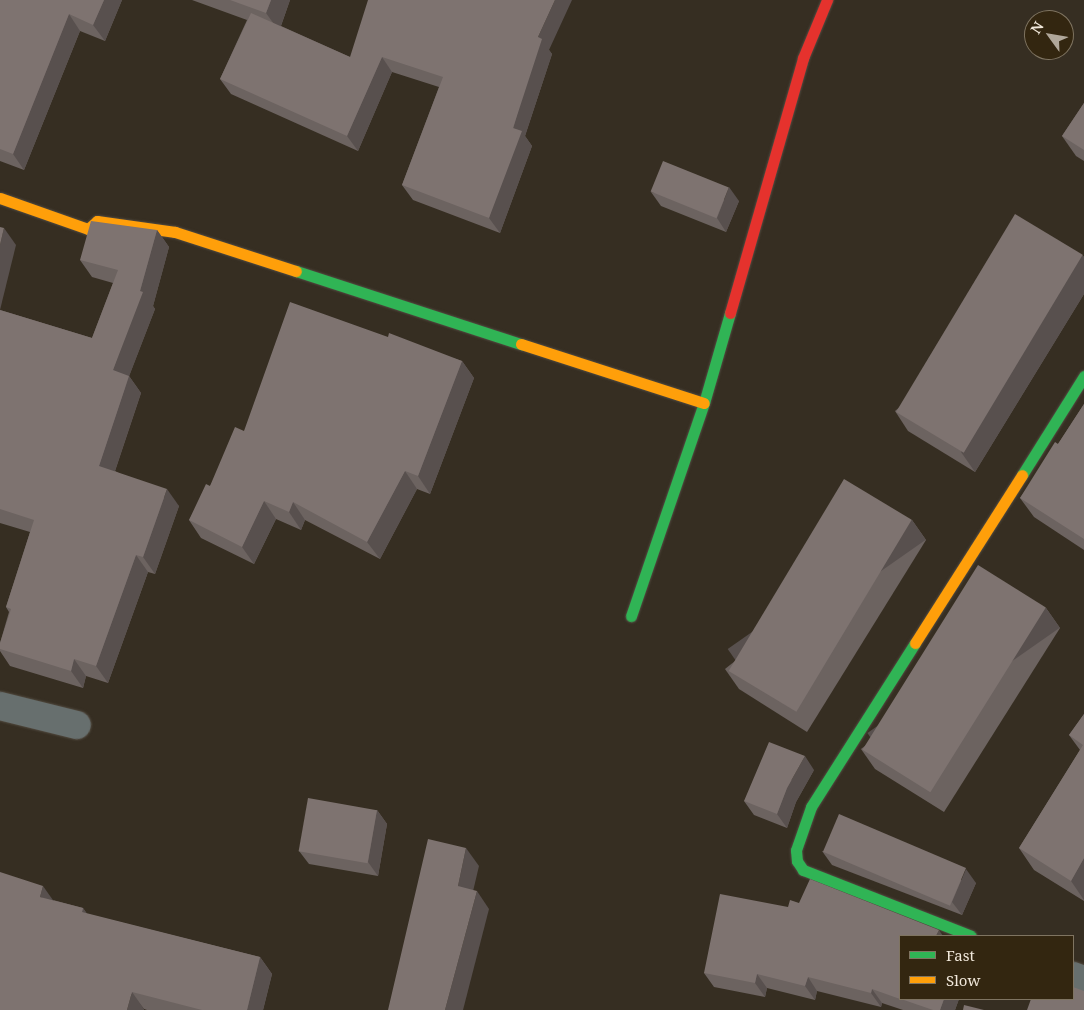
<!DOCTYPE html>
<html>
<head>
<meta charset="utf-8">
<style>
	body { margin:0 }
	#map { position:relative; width:1084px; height:1010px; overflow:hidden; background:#362e22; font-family:"Noto Serif",serif }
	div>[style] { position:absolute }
	.roads { filter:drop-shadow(0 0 1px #524b41) drop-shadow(0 0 1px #524b41) }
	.street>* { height:28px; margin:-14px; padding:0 14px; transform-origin:14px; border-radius:14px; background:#676f6e }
	.fast>* { height:11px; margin:-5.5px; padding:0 5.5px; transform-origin:5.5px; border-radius:5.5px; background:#30b455 }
	.slow>* { height:11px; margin:-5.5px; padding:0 5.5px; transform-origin:5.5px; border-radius:5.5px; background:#ff9f0a }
	.jam>* { height:11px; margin:-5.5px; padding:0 5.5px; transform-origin:5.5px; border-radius:5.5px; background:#e5322d }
	.wall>* { inset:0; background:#6c6360 }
	.shaded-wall>* { inset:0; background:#58504e; transform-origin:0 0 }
	.building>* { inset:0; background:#7e7370; transform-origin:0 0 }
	span { translate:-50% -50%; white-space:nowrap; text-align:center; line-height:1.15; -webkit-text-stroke:5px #332610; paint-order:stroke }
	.legend { position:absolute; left:899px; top:935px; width:175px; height:65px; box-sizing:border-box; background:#332610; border:1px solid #7f7461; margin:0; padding:6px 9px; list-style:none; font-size:15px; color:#f1e8db }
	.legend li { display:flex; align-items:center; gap:10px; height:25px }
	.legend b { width:25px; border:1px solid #7f7461 }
	.north { position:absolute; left:1024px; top:10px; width:50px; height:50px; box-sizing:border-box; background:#332610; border:1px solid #7f7461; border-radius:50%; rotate:302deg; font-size:14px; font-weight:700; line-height:20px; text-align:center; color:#f1e8db }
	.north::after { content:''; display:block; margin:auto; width:18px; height:22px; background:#b0a79a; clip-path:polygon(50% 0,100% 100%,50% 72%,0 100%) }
</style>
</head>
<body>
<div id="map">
	<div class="roads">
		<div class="street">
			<div style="left:0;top:706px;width:79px;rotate:13.9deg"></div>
			<div style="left:1073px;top:976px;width:12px;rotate:20deg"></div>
		</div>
		<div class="fast">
			<div style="left:296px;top:271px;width:237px;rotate:18deg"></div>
			<div style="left:1022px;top:475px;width:117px;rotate:-57.9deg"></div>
			<div style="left:631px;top:616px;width:225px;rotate:-71.1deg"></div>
			<div style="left:704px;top:403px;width:94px;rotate:-73.9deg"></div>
			<div style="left:915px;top:643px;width:194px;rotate:122.4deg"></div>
			<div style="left:811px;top:807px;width:46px;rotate:109.2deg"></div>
			<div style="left:796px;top:850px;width:11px;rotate:85deg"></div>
			<div style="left:797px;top:861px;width:11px;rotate:56deg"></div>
			<div style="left:803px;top:870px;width:180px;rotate:21.4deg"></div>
		</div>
		<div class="slow">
			<div style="left:0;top:198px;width:93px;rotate:19.4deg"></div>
			<div style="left:88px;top:229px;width:12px;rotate:-42deg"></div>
			<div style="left:97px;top:221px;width:79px;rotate:8deg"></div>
			<div style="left:175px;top:232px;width:127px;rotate:17.9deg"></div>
			<div style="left:521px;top:344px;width:192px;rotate:17.9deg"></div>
			<div style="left:915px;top:643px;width:199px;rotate:-57.5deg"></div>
		</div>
		<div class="jam">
			<div style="left:730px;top:313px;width:265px;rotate:-74deg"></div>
			<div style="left:803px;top:58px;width:63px;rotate:-67.5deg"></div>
		</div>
	</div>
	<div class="wall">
		<div style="clip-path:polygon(0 0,122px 0,105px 41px,80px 31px,24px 170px,0 161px)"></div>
		<div style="clip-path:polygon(192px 0,290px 0,281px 26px,350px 57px,549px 50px,552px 54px,525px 136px,532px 146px,500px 233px,413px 200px,402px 185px,439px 87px,392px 72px,358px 151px,231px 94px,220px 79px,247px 20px)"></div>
		<div style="clip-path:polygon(1084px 103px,1084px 161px,1076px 156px,1062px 136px)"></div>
		<div style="clip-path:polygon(651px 192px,739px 201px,726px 232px,661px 206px)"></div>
		<div style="clip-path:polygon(157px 230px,169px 247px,153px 306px,155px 309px,129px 376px,141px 393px,115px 471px,179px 506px,155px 574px,148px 572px,108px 683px,86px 676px,83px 688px,10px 666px,0 651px,0 643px,9px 612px,6px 607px,30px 532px,0 523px,0 310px,92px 338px,113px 283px,92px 277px,80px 260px)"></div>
		<div style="clip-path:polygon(1082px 255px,1084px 257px,1084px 294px,975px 472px,908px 431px,895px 411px)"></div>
		<div style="clip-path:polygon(388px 337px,462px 361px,474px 378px,430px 494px,417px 489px,380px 559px,305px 520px,301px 530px,276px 519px,254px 564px,201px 538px,189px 520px,244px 431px)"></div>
		<div style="clip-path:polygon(1084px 404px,1084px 550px,1034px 517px,1020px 498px,1058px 444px)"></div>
		<div style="clip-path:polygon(912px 520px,926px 540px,807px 732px,739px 689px,725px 669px)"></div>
		<div style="clip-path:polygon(1046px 608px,1060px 628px,944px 812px,875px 769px,861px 749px)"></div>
		<div style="clip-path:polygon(1084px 714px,1084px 901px,1034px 870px,1019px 848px,1080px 750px,1069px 735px)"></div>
		<div style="clip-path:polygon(814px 770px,796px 802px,787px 828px,754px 815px,744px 801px)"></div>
		<div style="clip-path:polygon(377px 810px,387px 824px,378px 876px,309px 864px,299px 851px)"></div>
		<div style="clip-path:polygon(822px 851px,976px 883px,962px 915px,832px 865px)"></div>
		<div style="clip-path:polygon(53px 900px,83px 908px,87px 914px,260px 957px,272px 974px,263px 1010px,147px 1010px,144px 1009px)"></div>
		<div style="clip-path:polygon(788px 907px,900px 999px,959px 999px,955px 1010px,903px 1010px,882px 1003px,881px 1007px,817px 991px,815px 1000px,767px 988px,765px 997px,714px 987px,704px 973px)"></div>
	</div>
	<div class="shaded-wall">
		<div style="clip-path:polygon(104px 0,122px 0,105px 41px,93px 25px)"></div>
		<div style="clip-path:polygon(271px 0,290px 0,279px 31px,266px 13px)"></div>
		<div style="clip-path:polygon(555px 0,572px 0,549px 50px,552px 54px,525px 136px,532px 146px,500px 233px,489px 218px,538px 37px)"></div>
		<div style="clip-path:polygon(69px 14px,80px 31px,24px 170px,13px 154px)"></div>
		<div style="clip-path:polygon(382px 57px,392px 72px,358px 151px,347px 136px)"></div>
		<div style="clip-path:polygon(729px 187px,739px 201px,726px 232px,717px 218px)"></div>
		<div style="clip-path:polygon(4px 228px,16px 245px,0 310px,0 245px)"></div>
		<div style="clip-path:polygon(157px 230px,169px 247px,153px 306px,155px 309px,125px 387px,113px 370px,140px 291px)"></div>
		<div style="clip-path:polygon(1082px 255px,1084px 257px,1084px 294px,975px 472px,961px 452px)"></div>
		<div style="clip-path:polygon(462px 361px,474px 378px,430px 494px,418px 476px)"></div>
		<div style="clip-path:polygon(129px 376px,141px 393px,111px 483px,99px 466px)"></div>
		<div style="clip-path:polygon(405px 471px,417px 489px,380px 559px,367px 542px)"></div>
		<div style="clip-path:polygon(167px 489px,179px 506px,155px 574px,143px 557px)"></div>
		<div style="clip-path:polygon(264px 501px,276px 519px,254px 564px,242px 547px)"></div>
		<div style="clip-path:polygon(293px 502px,305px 520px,301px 530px,289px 512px)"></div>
		<div style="left:912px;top:520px;width:24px;height:225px;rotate:55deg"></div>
		<div style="clip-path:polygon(136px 555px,148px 572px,108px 683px,96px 666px)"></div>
		<div style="left:1046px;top:608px;width:24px;height:218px;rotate:55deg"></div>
		<div style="clip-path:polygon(74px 659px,86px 676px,83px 688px,71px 671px)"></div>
		<div style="clip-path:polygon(805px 756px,814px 770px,796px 802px,787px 828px,777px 814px,787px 788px)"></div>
		<div style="clip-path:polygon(377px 810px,387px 824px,378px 876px,368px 862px)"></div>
		<div style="clip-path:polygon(466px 848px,479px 866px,470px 904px,458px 886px)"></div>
		<div style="clip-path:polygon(1084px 858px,1084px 900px,1071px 881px)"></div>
		<div style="clip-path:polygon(966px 869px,976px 883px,962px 915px,952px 902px)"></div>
		<div style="clip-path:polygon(43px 886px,55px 903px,40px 897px)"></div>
		<div style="clip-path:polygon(477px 891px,489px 909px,463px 1010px,445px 1010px)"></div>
		<div style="clip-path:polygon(83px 908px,95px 925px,82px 912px)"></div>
		<div style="clip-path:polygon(939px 930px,943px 936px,936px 936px)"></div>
		<div style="clip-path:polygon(260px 957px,272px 974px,263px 1010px,247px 1010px)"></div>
		<div style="clip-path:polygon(757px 974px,767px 988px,765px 997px,755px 983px)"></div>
		<div style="clip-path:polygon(808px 977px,817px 991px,815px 1000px,805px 986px)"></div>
		<div style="clip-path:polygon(872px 989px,882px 1003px,881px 1007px,871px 993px)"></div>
		<div style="clip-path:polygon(132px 992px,144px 1009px,144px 1010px,127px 1010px)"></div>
		<div style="clip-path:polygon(944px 999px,959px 999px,955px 1010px,940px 1010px)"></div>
	</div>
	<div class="building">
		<div style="clip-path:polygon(0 0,104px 0,93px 25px,69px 14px,13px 154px,0 149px)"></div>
		<div style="clip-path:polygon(230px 0,271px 0,266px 13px)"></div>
		<div style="clip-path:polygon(368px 0,555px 0,538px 37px,542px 39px,513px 128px,522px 131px,489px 218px,402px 185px,443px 77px,382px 57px,347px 136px,220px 79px,251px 13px,350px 57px)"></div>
		<div style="clip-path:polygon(1084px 103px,1084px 150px,1062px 136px)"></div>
		<div style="left:663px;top:161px;width:71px;height:33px;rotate:22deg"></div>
		<div style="left:1015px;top:214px;width:79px;height:231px;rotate:31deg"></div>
		<div style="clip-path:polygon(91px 221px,157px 230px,140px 291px,143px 292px,113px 370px,129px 376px,99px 466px,167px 489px,143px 557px,136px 555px,96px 666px,74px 659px,71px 671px,0 649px,0 643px,11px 609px,6px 607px,34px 520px,0 509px,0 310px,92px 338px,118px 270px,80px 260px)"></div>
		<div style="clip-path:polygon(0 227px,4px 228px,0 245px)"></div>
		<div style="clip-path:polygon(290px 302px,388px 337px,389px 333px,462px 361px,418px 476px,405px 471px,367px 542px,293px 502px,289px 512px,264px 501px,242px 547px,189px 520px,206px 484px,210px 486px,235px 427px,244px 431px)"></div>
		<div style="clip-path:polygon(1084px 404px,1084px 539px,1020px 498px,1055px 442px,1058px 444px)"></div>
		<div style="left:844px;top:479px;width:79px;height:224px;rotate:31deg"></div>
		<div style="left:978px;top:565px;width:80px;height:218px;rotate:32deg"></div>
		<div style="clip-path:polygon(1084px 714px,1084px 858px,1071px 881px,1019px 848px,1083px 745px,1069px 735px)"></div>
		<div style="clip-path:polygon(769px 742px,805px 756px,787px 788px,777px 814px,744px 801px)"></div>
		<div style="left:308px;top:798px;width:70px;height:54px;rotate:10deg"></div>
		<div style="left:839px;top:814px;width:138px;height:41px;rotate:23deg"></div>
		<div style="clip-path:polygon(428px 839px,466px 848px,458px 886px,477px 891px,445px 1010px,388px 1010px)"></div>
		<div style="clip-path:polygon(0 872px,43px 886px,40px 897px,83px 908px,82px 912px,260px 957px,247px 1010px,202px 1010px,132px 992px,127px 1010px,0 1010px)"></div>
		<div style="clip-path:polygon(810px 879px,939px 930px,936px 936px,900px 936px,900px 999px,872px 989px,871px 993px,808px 977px,805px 986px,757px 974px,755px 983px,704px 973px,720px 894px,788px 907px,790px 900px,799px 903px)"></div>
		<div style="clip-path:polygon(1073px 987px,1084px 991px,1084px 1010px,1027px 1010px,1031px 999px,1073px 999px)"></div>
		<div style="clip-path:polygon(901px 999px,944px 999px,940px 1010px,933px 1010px)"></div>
		<div style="clip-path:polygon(964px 1005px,984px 1010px,963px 1010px)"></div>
	</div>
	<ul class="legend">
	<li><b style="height:6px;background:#30b455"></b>Fast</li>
	<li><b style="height:6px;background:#ff9f0a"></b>Slow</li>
	</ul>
	<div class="north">N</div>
</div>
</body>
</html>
